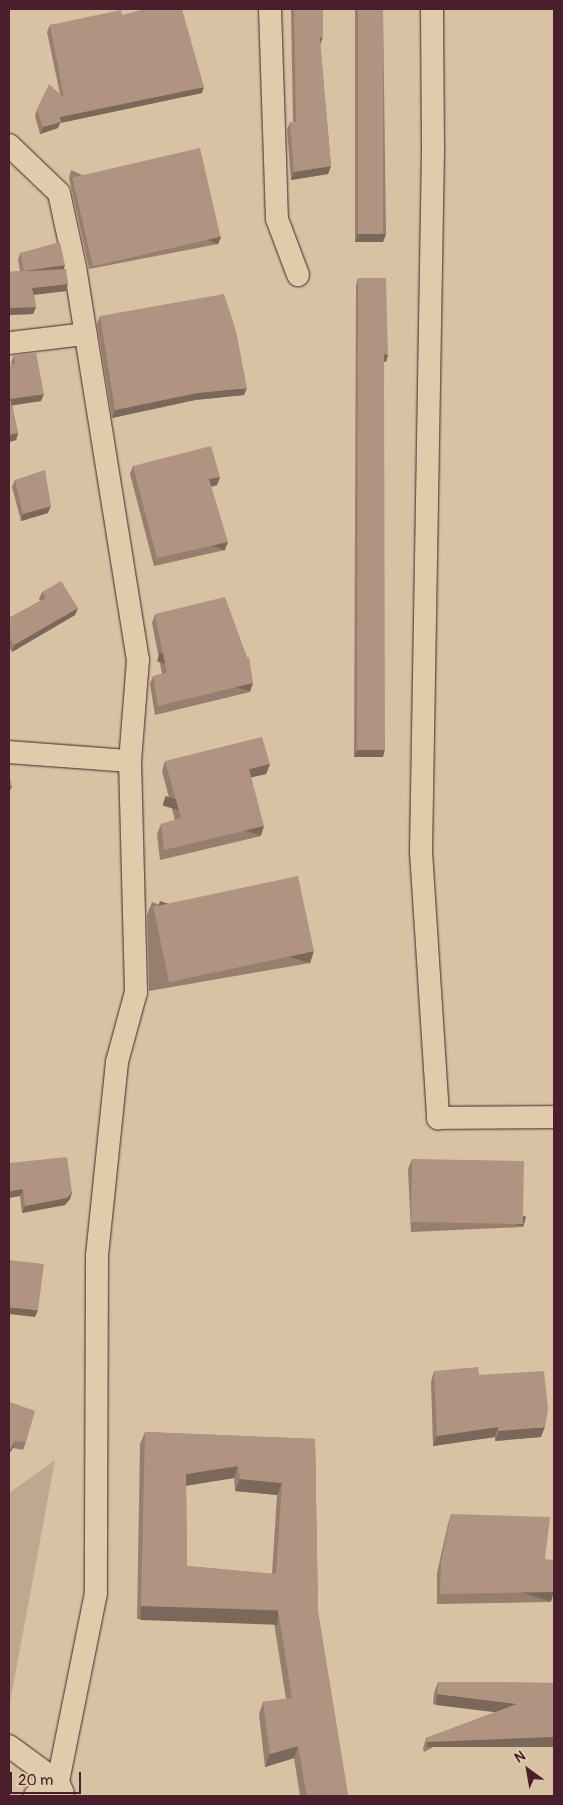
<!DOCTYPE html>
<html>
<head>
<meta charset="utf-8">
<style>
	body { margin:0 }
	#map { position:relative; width:563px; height:1805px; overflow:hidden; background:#d7c2a3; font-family:Pangolin,sans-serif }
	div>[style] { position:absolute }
	.green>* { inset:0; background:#c0a78f }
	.roads { filter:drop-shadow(0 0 1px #4a1f2b) drop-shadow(0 0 1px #4a1f2b) }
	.street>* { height:22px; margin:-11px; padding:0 11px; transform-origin:11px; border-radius:11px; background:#e0ccab }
	.wall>* { inset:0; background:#977f6f }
	.shaded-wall>* { inset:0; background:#7b685a; transform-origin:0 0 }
	.building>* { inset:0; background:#b09481; transform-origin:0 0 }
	span { translate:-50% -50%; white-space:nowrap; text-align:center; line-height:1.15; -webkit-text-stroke:5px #e0ccab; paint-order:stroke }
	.frame { position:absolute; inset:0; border:10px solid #4a1f2b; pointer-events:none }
	.north { position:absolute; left:503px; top:1745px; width:50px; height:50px; -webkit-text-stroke:4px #e0ccab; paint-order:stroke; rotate:328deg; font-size:14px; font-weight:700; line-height:20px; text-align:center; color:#4a1f2b }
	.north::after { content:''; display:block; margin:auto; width:18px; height:22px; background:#4a1f2b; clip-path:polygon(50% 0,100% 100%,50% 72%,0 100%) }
	.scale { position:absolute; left:10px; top:1772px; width:71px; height:22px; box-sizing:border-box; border:2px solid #4a1f2b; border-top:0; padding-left:6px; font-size:15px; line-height:18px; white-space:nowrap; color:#4a1f2b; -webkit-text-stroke:4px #e0ccab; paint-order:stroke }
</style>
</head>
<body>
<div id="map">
	<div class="green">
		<div style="clip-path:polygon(55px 1460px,9px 1708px,9px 1493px)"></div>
	</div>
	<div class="roads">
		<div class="street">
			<div style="left:270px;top:9px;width:210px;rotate:88.1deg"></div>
			<div style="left:277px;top:219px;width:60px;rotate:69.4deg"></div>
			<div style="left:432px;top:9px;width:141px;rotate:89.6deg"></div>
			<div style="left:433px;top:150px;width:702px;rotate:90.98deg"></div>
			<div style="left:421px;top:852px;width:267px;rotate:86.3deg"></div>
			<div style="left:438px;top:1118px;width:116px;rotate:-0.5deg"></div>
			<div style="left:9px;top:145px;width:69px;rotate:43.8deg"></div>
			<div style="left:59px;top:193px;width:76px;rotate:77.8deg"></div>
			<div style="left:75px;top:267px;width:398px;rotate:80.9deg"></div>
			<div style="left:138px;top:660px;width:101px;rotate:94.5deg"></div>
			<div style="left:130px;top:761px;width:231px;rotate:88.5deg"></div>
			<div style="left:136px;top:992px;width:73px;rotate:105.2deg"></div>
			<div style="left:117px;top:1062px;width:194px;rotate:95.9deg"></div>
			<div style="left:97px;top:1255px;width:338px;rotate:90.2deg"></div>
			<div style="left:96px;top:1593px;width:193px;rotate:101.4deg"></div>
			<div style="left:58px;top:1782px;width:27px;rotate:149deg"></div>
			<div style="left:9px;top:343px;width:77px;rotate:-6.8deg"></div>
			<div style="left:9px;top:752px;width:121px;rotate:4.3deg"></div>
			<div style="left:9px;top:1746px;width:61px;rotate:36.3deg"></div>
			<div style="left:58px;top:1782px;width:12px;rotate:66deg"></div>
		</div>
	</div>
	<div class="wall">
		<div style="clip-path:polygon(291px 9px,323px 9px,320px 45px,331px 166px,328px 174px,291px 180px,287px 130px,290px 122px,293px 122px)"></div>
		<div style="clip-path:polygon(355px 9px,383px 9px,386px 234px,383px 242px,355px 242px)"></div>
		<div style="clip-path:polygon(122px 15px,202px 93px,60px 123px,58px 128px,40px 134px,35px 116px,37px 109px,60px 94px,47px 32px,50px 25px)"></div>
		<div style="clip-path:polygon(71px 170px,221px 237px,218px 244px,89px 269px,69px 178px)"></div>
		<div style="clip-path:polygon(20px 253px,64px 269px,66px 291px,34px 295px,36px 307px,33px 314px,9px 315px,9px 272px,20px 271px,18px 260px)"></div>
		<div style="clip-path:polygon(358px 278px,388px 355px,386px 362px,384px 362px,383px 757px,354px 757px,356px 285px)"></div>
		<div style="clip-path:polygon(100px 316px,244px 395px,195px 400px,112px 418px,97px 324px)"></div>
		<div style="clip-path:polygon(14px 355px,41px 401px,12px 405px,18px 433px,16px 440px,9px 442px,9px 365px,12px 365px,11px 362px)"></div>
		<div style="clip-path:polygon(133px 466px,220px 477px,217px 485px,211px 487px,225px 550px,154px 566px,130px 474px)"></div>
		<div style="clip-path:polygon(15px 480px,48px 513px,21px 521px,12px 487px)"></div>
		<div style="clip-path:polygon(42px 592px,78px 608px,75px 615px,12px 652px,9px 647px,9px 618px,40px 601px,39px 599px)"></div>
		<div style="clip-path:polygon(155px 614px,250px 692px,155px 715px,150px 684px,153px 676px,162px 674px,152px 623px)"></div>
		<div style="clip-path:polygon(165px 761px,270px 764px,266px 774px,251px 777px,261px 836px,160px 860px,157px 834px,161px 824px,175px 820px,162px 771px)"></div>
		<div style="clip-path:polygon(152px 902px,310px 963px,149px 991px,147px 915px)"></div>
		<div style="clip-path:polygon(412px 1159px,526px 1217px,523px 1227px,411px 1232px,408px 1169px)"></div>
		<div style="clip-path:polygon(9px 1163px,72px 1192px,70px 1199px,65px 1205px,22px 1213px,20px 1196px)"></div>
		<div style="clip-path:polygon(434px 1371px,479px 1375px,541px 1437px,495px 1441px,495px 1437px,433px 1446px,431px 1382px)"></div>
		<div style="clip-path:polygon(9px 1406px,26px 1442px,23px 1450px,13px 1448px)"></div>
		<div style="clip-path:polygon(evenodd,145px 1432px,315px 1439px,318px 1612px,348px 1796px,300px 1796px,294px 1758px,265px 1767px,259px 1714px,263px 1702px,286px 1699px,274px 1623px,137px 1619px,140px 1444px,145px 1432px,234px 1478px,235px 1491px,277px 1495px,272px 1574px,187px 1566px,186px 1486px,234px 1478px)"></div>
		<div style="clip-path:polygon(451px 1514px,551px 1602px,437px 1604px,437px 1573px,448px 1524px)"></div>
		<div style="clip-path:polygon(438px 1682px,554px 1683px,424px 1752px,423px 1749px,426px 1738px,496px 1712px,433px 1704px,434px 1693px)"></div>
	</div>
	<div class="shaded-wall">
		<div style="clip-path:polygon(323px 37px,320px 45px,320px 38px)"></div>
		<div style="clip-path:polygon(204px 87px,202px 93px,60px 123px,58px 128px,40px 134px,43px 127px,60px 117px)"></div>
		<div style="clip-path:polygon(331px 166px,328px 174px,291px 180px,294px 172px)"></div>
		<div style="clip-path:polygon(358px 234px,386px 234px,383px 242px,355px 242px)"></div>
		<div style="left:221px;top:237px;width:8px;height:132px;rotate:113deg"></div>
		<div style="clip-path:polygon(65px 265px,63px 272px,24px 271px)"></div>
		<div style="clip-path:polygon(68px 284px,66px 291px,30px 295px,32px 288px)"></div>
		<div style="clip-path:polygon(36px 307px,33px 314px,9px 315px,9px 308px)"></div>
		<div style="left:384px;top:354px;width:4px;height:7px;rotate:14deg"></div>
		<div style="clip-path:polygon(247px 388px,244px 395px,195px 400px,112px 418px,115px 410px,197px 393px)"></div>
		<div style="clip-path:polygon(44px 394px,41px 401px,9px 406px,10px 399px)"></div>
		<div style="clip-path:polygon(18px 433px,16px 440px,9px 442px,9px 435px)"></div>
		<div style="clip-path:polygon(220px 477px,217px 485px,206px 488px,209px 479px)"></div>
		<div style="clip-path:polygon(51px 506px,48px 513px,21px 521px,23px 514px)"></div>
		<div style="left:228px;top:542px;width:9px;height:73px;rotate:111deg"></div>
		<div style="clip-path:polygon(78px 608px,75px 615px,12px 652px,14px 645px)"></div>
		<div style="left:253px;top:683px;width:9px;height:98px;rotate:108deg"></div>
		<div style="clip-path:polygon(357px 750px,385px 750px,383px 757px,354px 757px)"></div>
		<div style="clip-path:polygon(270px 764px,266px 774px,245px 779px,249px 769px)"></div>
		<div style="clip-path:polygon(9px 786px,12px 786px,9px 793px)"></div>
		<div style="left:264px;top:826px;width:10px;height:103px;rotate:107deg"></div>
		<div style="left:314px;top:951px;width:13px;height:162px;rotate:108deg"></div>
		<div style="clip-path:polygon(23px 1189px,20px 1196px,9px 1198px,9px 1191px)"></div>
		<div style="clip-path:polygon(72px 1192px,70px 1199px,65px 1205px,22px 1213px,25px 1206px)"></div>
		<div style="left:526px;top:1217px;width:10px;height:112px;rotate:107deg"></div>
		<div style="clip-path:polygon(9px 1307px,38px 1310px,35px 1317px,9px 1314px)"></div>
		<div style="clip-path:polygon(498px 1427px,495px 1437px,433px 1446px,437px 1436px)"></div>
		<div style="clip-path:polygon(545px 1427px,541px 1437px,495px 1441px,499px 1431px)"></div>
		<div style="clip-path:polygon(15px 1441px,13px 1448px,9px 1454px,9px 1451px)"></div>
		<div style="clip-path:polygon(238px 1466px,234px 1478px,182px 1486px,186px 1474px)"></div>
		<div style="clip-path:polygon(240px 1479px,282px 1483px,277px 1495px,235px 1491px)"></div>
		<div style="left:554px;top:1592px;width:10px;height:114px;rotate:107deg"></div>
		<div style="left:141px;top:1606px;width:137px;height:14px;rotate:2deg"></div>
		<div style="left:437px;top:1694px;width:81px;height:11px;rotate:7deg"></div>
		<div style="left:554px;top:1737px;width:10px;height:127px;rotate:90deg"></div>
		<div style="clip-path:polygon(298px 1746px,294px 1758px,265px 1767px,270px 1754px)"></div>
	</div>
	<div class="building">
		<div style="clip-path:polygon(145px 9px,182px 9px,204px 87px,60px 117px,61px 122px,43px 127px,37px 109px,49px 84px,64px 98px,50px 25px,121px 10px,122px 15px)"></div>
		<div style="clip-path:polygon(294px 9px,323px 9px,323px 37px,320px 38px,331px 166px,294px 172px,290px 122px,296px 122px)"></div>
		<div style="left:358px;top:9px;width:25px;height:225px"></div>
		<div style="left:200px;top:148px;width:91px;height:131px;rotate:77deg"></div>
		<div style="clip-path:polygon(60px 242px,65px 265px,24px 271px,20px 253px)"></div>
		<div style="clip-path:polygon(66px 269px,68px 284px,32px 288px,36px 307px,9px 308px,9px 272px)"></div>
		<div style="clip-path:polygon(358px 278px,386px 278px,388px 355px,384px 354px,385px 750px,357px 750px)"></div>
		<div style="clip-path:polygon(224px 294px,236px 331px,247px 388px,197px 393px,115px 410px,100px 316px)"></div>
		<div style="clip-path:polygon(36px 352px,44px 394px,10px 399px,18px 433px,9px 435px,9px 365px,15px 364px,14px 355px)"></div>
		<div style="clip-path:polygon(211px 446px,220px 477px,209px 479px,228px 542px,157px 558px,133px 466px)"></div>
		<div style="clip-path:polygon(45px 470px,51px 506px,23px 514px,15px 480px)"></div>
		<div style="clip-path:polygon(61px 581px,78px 608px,14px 645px,9px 636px,9px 618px,46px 598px,42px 592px)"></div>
		<div style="clip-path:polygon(225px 597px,247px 657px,249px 657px,253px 683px,158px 706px,153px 676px,167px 673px,155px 614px)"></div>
		<div style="clip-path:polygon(262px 737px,270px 764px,249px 769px,264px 826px,164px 850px,161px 824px,181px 818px,165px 761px)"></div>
		<div style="clip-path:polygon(9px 774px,12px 786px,9px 786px)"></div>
		<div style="left:298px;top:876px;width:77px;height:148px;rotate:78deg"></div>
		<div style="clip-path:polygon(67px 1157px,72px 1192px,67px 1198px,25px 1206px,23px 1189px,9px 1191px,9px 1163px)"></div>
		<div style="left:412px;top:1159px;width:112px;height:63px;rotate:1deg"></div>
		<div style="clip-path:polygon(9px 1260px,44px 1264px,38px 1310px,9px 1307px)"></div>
		<div style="clip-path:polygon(478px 1367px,479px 1375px,544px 1371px,548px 1409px,545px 1427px,499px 1431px,498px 1427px,437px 1436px,434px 1371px)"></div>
		<div style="clip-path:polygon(10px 1402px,35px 1411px,26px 1442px,15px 1441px,9px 1451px,9px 1406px)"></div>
		<div style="clip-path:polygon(evenodd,145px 1432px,315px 1439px,318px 1612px,348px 1796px,307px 1796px,298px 1746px,270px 1754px,263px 1702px,292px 1698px,278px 1610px,141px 1606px,145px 1432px,238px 1466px,240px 1479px,282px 1483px,276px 1574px,187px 1566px,186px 1474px,238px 1466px)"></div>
		<div style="clip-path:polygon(451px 1514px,550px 1517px,545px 1559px,553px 1560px,554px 1592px,440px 1594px,441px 1563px)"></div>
		<div style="clip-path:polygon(438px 1682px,554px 1683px,554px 1737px,427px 1742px,426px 1738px,517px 1704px,437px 1694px)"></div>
	</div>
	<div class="frame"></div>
	<div class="north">N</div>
	<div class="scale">20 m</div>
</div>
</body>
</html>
